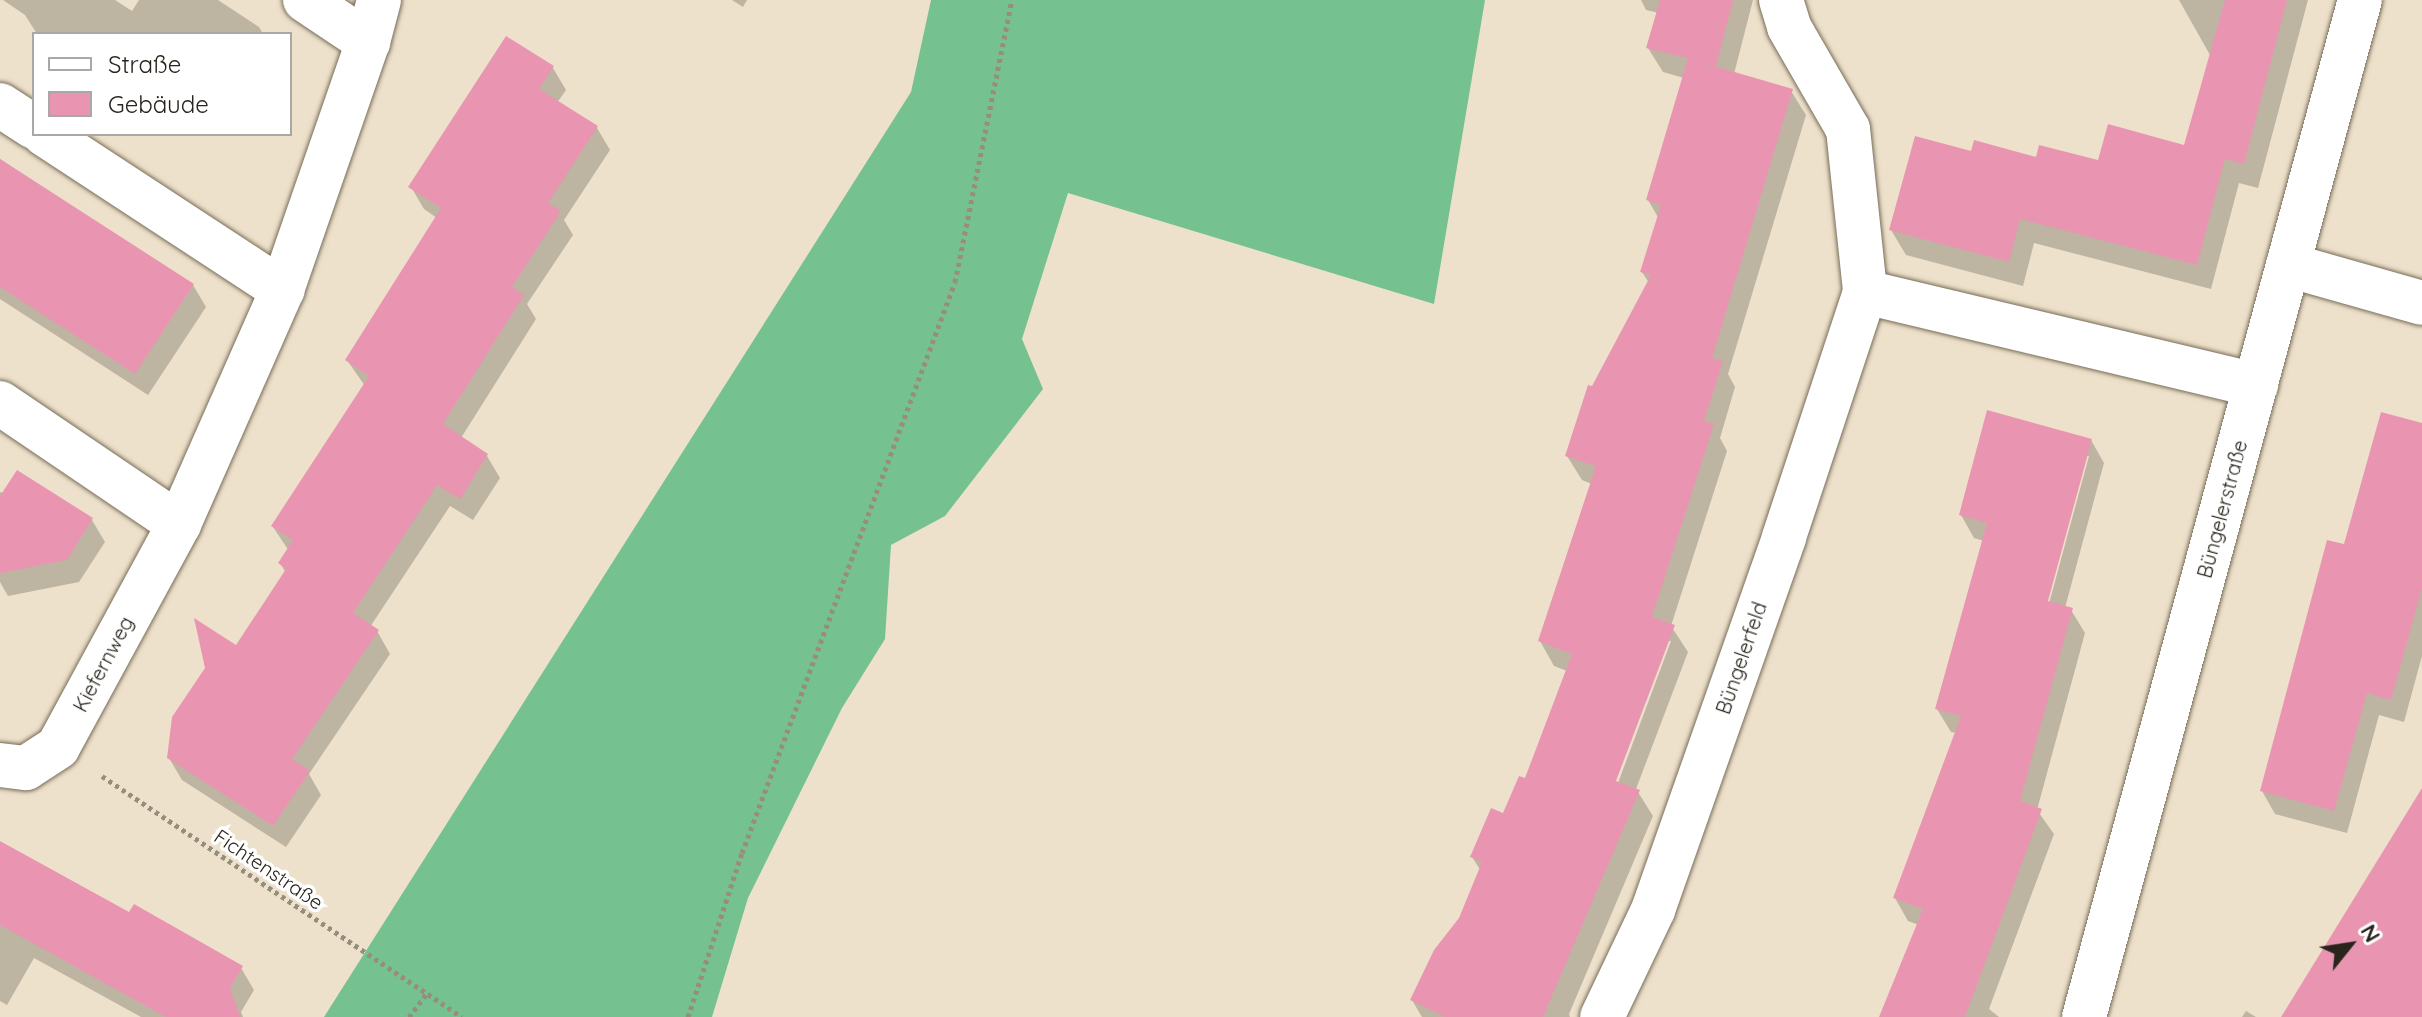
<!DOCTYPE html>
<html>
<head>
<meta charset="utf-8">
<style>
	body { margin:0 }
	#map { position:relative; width:2422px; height:1017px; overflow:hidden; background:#eee1cb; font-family:Quicksand,sans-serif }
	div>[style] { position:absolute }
	.forest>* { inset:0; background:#75c290 }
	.shadow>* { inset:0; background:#0003 }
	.building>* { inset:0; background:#e995b2 }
	.path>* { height:5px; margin-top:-2.5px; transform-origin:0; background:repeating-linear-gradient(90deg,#968d7d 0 4px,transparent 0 8px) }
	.roads { filter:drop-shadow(0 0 2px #776d59) drop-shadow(0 0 2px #776d59) }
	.minor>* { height:44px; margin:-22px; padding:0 22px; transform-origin:22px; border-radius:22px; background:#fff }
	span { translate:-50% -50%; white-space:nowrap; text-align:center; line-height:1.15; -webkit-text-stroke:7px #fff; paint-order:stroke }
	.street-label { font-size:20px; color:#29251c }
	.legend { position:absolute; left:32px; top:32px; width:260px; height:104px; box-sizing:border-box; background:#fff; border:2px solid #a9a8a4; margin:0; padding:10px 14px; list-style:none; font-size:24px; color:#29251c }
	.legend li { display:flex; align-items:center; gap:16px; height:40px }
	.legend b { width:40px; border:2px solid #a9a8a4 }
	.north { position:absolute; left:2310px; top:905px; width:80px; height:80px; -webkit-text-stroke:6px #fff; paint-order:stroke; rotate:60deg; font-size:22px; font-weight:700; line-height:32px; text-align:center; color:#29251c }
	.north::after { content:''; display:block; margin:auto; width:28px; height:36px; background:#29251c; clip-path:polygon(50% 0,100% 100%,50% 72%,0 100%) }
</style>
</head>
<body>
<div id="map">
	<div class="forest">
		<div style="clip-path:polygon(931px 0,1485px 0,1434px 304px,1068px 193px,1022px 339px,1043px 389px,945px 516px,891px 545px,885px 639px,842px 708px,748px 898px,712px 1017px,324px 1017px,911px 92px)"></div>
	</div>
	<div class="shadow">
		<div style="clip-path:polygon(3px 0,115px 0,132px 11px,139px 0,218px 0,259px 27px,263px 34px,37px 34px,25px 15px)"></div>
		<div style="clip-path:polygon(732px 0,747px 0,743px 7px)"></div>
		<div style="clip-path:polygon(evenodd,1641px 0,1753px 0,1734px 74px,1791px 91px,1806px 115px,1728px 374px,1735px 387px,1720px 438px,1727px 451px,1671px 626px,1688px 652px,1636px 789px,1653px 816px,1569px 1014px,1570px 1017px,1422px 1017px,1412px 1000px,1461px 919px,1481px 871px,1472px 857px,1526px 781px,1567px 671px,1554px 666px,1540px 641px,1592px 484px,1582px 480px,1567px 456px,1593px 388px,1649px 283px,1642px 272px,1659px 219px,1648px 200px,1684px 78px,1663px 72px,1648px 48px,1659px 13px,1646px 10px,1641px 0,1667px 641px,1671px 641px,1615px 791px,1611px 790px,1667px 641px)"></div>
		<div style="clip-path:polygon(2179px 0,2308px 0,2258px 188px,2239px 183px,2211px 289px,2034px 243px,2023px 286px,1906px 255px,1891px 230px,1973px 154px,2100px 163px,2186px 147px,2210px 55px)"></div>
		<div style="clip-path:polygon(507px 38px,553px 68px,566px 90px,557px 103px,597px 128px,610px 150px,564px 220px,573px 235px,527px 304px,536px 319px,461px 438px,487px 456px,500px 478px,473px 520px,450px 506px,370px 627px,377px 631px,390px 654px,309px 774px,321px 795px,286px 847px,182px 780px,169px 758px,286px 573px,280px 563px,289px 551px,273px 527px,365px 386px,347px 360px,437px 218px,424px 209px,411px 187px)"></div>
		<div style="clip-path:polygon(0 159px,193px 285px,206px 307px,148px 395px,0 299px)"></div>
		<div style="clip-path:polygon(2422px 425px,2422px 656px,2404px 722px,2379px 715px,2347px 833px,2275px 814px,2262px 791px,2346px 547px)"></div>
		<div style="clip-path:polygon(evenodd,2091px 440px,2104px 463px,2065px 608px,2071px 610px,2085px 633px,2037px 810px,2054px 834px,1989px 1009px,1999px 1017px,1881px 1017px,1919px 925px,1908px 921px,1895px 898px,1957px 733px,1951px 732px,1937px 709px,1984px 541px,1974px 538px,1961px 515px,2091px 440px,2085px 456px,2089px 456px,2047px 611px,2044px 610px,2085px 456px)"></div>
		<div style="clip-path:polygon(0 492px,92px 520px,105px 542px,79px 582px,8px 596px,0 582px)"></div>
		<div style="clip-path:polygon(0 843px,130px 915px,241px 968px,254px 990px,241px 1012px,243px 1017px,141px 1017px,34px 958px,7px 1005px,0 1001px)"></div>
		<div style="clip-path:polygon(2246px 1011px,2256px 1017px,2242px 1017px)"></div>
	</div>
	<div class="building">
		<div style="clip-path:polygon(1660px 0,1733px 0,1716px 66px,1690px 59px,1793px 89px,1712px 358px,1723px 361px,1704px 421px,1714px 424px,1652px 617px,1675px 625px,1616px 781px,1640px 790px,1543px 1017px,1445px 1017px,1410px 1000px,1434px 950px,1459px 918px,1482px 862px,1470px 857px,1491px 808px,1503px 813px,1519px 776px,1525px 778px,1572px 654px,1538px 641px,1596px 466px,1565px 456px,1588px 385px,1592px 386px,1651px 275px,1640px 272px,1661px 205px,1646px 200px,1688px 58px,1646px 48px)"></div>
		<div style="clip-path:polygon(2225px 0,2287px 0,2244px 164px,2225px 159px,2197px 265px,2020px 219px,2009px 262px,1889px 230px,1915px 136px,1971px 151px,1974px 140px,2036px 157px,2039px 145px,2098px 160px,2108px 124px,2184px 145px)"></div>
		<div style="clip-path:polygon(506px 36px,554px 66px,539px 89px,598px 126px,548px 203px,561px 211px,512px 287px,524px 295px,443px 424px,488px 454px,460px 499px,437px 485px,353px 613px,379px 630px,292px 759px,310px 771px,273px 826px,167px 758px,172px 717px,205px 668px,194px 618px,236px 645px,286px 569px,278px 563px,293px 540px,271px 526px,369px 376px,345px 360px,441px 208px,408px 187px)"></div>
		<div style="clip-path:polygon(0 159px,194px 284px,135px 374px,0 287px)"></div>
		<div style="clip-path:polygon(1987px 410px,2092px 439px,2048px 601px,2073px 608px,2020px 801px,2042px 809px,1965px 1017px,1879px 1017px,1923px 909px,1893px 898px,1961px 716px,1935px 709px,1987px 523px,1959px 515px)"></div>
		<div style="clip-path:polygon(2381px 412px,2422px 423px,2422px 588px,2391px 700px,2367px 693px,2334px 811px,2260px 791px,2327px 540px,2344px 544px)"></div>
		<div style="clip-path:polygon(17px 470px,93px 518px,67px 560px,0 573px,0 496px)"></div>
		<div style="clip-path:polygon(2422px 788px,2422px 1017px,2281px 1017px)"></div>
		<div style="clip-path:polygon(0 841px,129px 912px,134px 904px,243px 966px,230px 988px,240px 1017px,166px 1017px,0 925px)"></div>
	</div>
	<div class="path">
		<div style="left:102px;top:776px;width:433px;rotate:33.8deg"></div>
		<div style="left:409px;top:1017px;width:30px;rotate:-53deg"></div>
		<div style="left:688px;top:1017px;width:173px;rotate:-71.8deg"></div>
		<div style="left:742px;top:853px;width:609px;rotate:-69.54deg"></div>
		<div style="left:955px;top:282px;width:288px;rotate:-78.6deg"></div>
	</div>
	<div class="roads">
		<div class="minor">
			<div style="left:305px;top:0;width:76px;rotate:33.7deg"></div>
			<div style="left:1781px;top:0;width:28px;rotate:73deg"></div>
			<div style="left:1789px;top:27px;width:118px;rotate:60deg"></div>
			<div style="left:1848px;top:129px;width:164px;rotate:84deg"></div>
			<div style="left:0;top:105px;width:40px;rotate:32.9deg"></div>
			<div style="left:44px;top:134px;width:285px;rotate:33.2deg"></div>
			<div style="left:2288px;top:265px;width:139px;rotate:15.8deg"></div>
			<div style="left:0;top:403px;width:216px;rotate:34.1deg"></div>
			<div style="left:0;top:765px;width:26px;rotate:7deg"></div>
			<div style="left:26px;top:768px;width:38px;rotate:-33deg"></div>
			<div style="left:58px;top:747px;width:254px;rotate:-61.5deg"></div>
			<div style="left:179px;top:524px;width:256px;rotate:-66.2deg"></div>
			<div style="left:282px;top:290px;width:262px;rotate:-70.9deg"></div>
			<div style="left:368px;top:42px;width:43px;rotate:-75.3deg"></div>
			<div style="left:1602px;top:1017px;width:119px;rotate:-64.5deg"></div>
			<div style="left:1653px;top:910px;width:395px;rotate:-70.6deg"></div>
			<div style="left:1784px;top:537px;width:258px;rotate:-71.7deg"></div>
			<div style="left:1865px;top:292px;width:402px;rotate:13.4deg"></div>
			<div style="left:2084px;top:1017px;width:1054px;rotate:-74.82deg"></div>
		</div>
	</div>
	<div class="street-label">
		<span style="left:2222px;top:509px;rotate:-75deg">Büngelerstraße</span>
		<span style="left:1741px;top:658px;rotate:-71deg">Büngelerfeld</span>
		<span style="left:103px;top:664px;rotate:-62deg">Kiefernweg</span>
		<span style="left:269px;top:869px;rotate:34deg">Fichtenstraße</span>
	</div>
	<ul class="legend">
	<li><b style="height:10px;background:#fff"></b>Straße</li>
	<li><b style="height:22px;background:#e995b2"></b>Gebäude</li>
	</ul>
	<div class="north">N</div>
</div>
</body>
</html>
